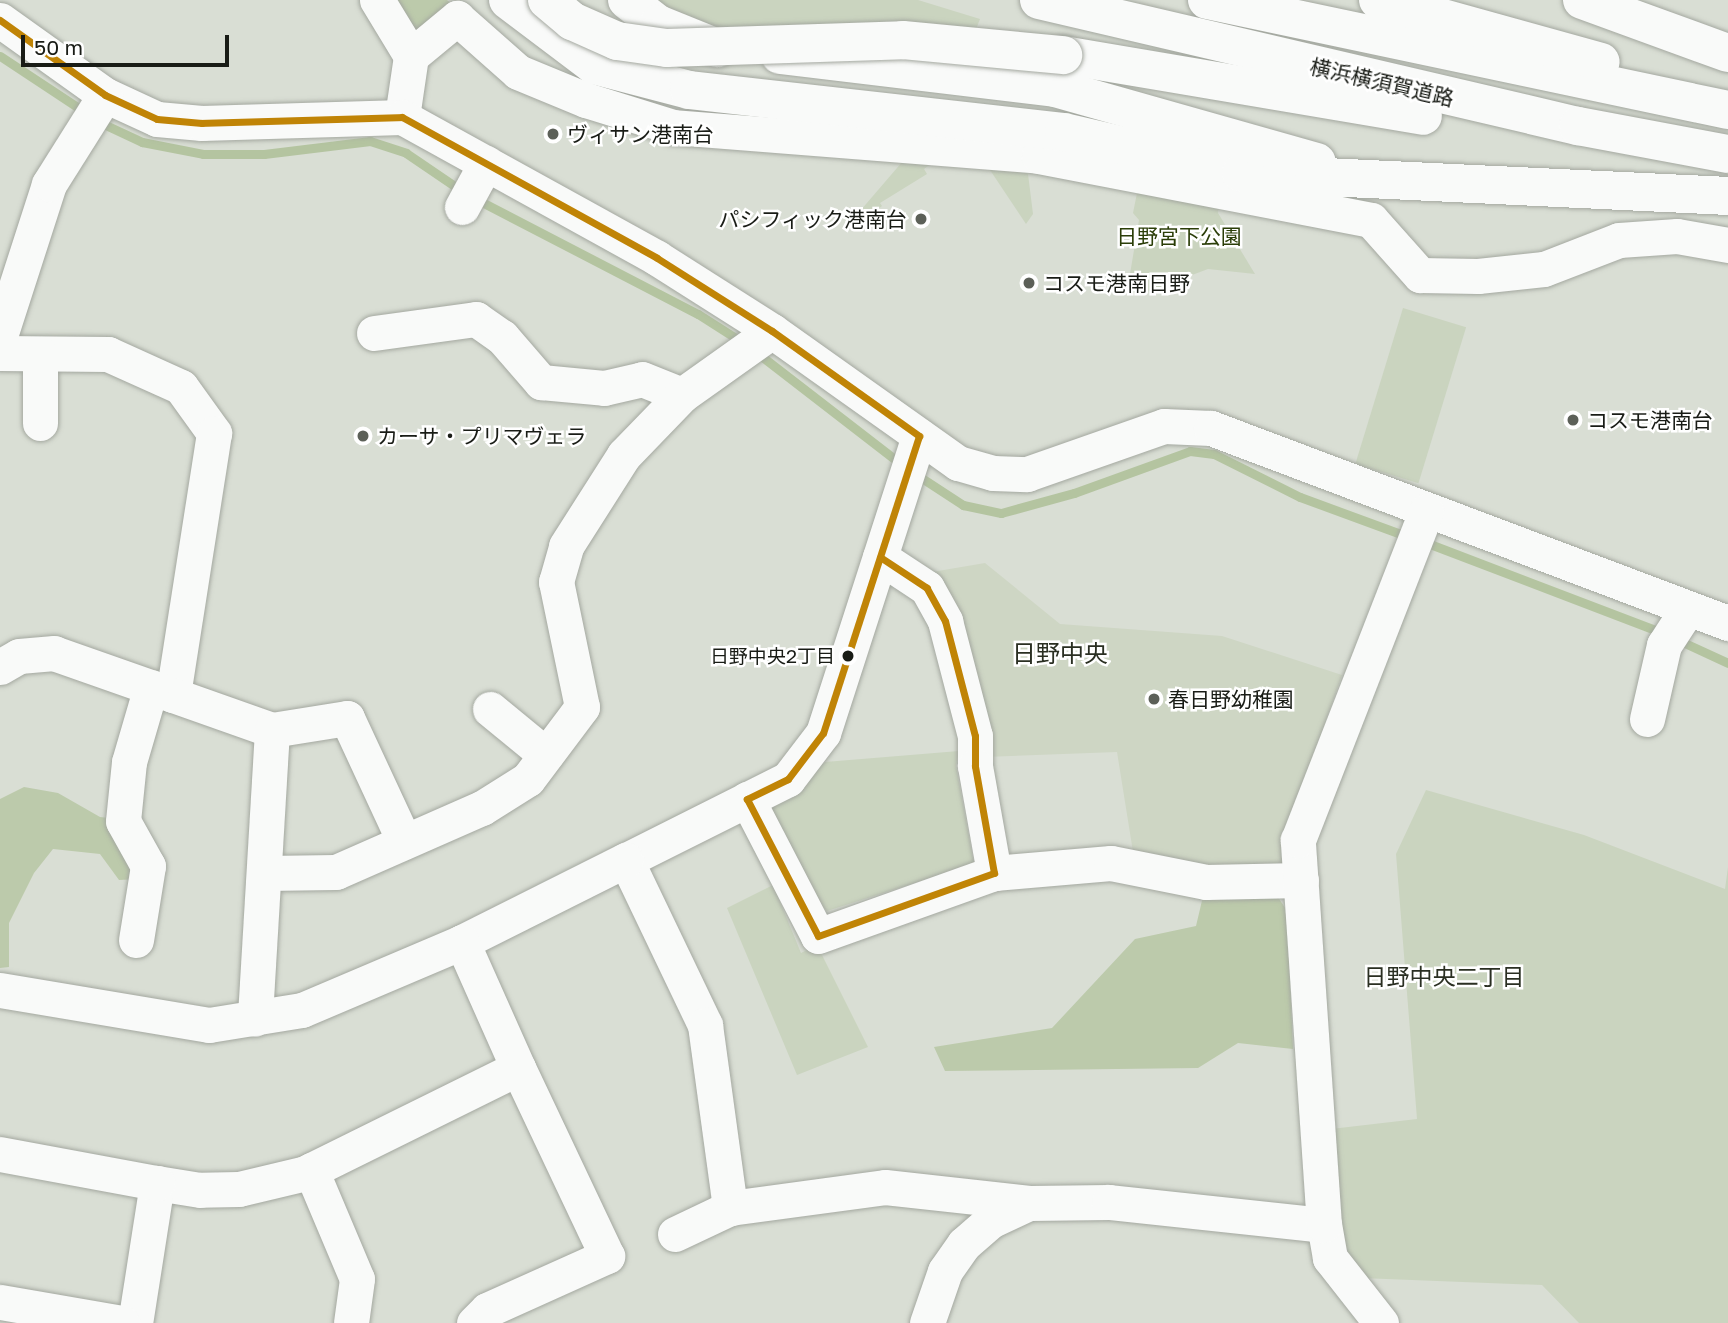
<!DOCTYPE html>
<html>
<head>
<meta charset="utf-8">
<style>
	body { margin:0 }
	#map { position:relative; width:1728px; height:1323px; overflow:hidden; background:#d9ded4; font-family:"Golos Text","Noto Sans JP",sans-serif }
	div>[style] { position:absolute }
	.built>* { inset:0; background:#ced6c4 }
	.green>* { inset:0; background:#cad4bf; transform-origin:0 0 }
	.forest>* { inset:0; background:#bccaab }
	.stream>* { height:9px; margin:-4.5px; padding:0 4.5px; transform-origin:4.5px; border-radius:4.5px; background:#b4c4a0 }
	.roads { filter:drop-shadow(0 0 2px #a4a8a0) drop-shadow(0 0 2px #a4a8a0) }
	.minor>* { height:35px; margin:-17.5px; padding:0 17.5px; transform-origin:17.5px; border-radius:17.5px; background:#f9faf9 }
	.highway>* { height:38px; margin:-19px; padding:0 19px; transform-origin:19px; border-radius:19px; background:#f9faf9 }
	.bridges { filter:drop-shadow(0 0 2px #a4a8a0) drop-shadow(0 0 2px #a4a8a0) }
	.highway-bridge>* { height:38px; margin:-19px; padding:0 19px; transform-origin:19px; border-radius:19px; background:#f9faf9 }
	.bus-1>* { height:7px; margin:-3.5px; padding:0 3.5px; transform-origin:3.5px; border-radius:3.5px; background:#c08406 }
	.dots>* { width:19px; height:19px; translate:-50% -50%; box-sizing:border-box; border:4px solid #fff; border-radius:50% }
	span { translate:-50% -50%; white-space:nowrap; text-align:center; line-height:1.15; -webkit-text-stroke:5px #fff; paint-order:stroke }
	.bus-label { font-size:19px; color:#191c16 }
	.right { translate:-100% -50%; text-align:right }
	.street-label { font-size:21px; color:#191c16 }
	.poi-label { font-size:21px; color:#191c16 }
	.left { translate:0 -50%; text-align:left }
	.park-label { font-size:21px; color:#2b3e08 }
	.neighbourhood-label { font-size:23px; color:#2a2f22 }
	.quarter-label { font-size:24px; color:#2a2f22 }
	.scale { position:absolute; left:21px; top:35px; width:208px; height:32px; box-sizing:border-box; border:4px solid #191c16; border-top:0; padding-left:9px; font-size:21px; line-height:24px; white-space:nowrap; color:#191c16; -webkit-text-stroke:5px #fff; paint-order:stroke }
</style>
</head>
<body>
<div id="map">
	<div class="built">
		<div style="clip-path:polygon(985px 563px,1060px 624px,1222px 636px,1342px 675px,1288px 829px,1288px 874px,1134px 858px,1117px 752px,985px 757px,932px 572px)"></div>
	</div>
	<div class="green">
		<div style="clip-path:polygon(646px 0,918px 0,980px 19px,963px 63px,701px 25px)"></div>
		<div style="clip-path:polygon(909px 154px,933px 162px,924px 169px,927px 174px,880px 203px,882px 206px,852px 230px,848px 225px)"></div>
		<div style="clip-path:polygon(982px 158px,1021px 165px,1028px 174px,1033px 214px,1026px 224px)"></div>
		<div style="clip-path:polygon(1138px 188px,1219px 202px,1218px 213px,1255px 274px,1208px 269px,1147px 292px,1132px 293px,1128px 286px,1139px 220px,1133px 213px)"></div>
		<div style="left:1403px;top:308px;width:66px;height:163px;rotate:17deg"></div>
		<div style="clip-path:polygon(959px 751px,956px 766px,974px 864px,827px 911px,807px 891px,768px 808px,825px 762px)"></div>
		<div style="clip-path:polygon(1426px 790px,1584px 835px,1725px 889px,1728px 867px,1728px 1323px,1579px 1323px,1542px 1285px,1361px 1278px,1342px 1255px,1331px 1129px,1417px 1119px,1396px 854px)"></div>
		<div style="clip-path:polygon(773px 885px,801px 953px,817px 945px,868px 1047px,797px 1075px,727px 908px)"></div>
	</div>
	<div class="forest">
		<div style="clip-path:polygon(392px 0,447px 0,457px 8px,414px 40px)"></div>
		<div style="clip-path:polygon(24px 787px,58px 793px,100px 817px,117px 819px,139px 879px,119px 880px,100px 854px,53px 849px,34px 873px,9px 923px,9px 967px,0 968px,0 799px)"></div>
		<div style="clip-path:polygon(1205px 888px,1276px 894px,1287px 911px,1293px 1049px,1238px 1043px,1198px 1068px,945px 1071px,934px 1047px,1052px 1028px,1135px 939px,1196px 926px)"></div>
	</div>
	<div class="stream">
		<div style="left:0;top:56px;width:103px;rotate:33.5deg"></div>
		<div style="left:97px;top:121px;width:50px;rotate:25deg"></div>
		<div style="left:142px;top:142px;width:62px;rotate:11.1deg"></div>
		<div style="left:203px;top:154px;width:61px"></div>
		<div style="left:264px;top:154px;width:107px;rotate:-7deg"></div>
		<div style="left:370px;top:141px;width:38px;rotate:18deg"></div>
		<div style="left:406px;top:153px;width:68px;rotate:34.2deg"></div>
		<div style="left:474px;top:198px;width:252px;rotate:27.4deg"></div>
		<div style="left:698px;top:314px;width:52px;rotate:32.5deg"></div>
		<div style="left:756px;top:352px;width:185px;rotate:37.7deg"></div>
		<div style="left:914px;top:473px;width:59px;rotate:33.1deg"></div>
		<div style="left:963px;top:505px;width:39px;rotate:12deg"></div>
		<div style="left:1001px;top:513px;width:76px;rotate:-15.3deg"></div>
		<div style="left:1074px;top:493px;width:123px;rotate:-19.9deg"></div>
		<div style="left:1190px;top:451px;width:24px;rotate:7deg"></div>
		<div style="left:1214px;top:454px;width:96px;rotate:26.6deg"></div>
		<div style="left:1300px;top:497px;width:116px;rotate:20.2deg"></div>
		<div style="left:1422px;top:541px;width:258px;rotate:20.9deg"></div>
		<div style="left:1676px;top:639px;width:57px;rotate:24.8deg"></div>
	</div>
	<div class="roads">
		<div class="minor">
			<div style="left:377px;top:0;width:66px;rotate:58.7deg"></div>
			<div style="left:411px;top:56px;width:62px;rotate:98.4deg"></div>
			<div style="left:0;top:20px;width:129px;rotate:35.5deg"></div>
			<div style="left:105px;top:95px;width:57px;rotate:24.8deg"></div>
			<div style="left:157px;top:119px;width:45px;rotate:5.1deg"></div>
			<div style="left:202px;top:123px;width:200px;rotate:-1.7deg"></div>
			<div style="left:402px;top:117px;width:291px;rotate:28.9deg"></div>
			<div style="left:657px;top:258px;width:136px;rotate:32.4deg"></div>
			<div style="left:772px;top:331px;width:228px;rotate:35.4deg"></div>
			<div style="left:958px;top:463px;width:36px;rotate:16deg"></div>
			<div style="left:993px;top:473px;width:34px;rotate:2deg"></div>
			<div style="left:1027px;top:474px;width:145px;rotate:-19.3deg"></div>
			<div style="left:1164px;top:426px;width:47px;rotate:2.4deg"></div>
			<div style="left:1211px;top:428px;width:553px;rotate:20.67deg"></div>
			<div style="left:411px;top:56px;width:60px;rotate:-39.6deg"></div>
			<div style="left:457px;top:18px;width:81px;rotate:41.5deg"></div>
			<div style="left:518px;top:72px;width:74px;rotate:22.4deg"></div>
			<div style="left:586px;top:100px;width:91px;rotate:17.2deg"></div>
			<div style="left:673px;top:127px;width:367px;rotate:4.5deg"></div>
			<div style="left:1039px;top:156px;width:338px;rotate:10.9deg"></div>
			<div style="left:1371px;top:220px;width:74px;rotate:48.3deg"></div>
			<div style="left:1420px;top:275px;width:58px;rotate:1deg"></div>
			<div style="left:1478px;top:276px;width:66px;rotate:-6.1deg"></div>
			<div style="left:1544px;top:269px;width:80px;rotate:-21.1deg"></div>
			<div style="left:1619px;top:240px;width:58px;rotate:-3.9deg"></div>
			<div style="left:1677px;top:236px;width:52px;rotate:10deg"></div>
			<div style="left:462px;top:207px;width:50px;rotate:-61.4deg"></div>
			<div style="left:374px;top:333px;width:103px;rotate:-7.8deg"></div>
			<div style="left:476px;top:319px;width:32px;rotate:35deg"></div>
			<div style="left:502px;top:337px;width:60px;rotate:49.1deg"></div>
			<div style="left:541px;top:382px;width:63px;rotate:5.4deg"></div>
			<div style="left:604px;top:388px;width:39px;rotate:-13deg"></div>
			<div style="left:642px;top:379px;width:43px;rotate:21.8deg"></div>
			<div style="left:0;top:336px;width:160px;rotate:-72.1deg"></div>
			<div style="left:49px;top:184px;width:105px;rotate:-57.8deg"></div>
			<div style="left:0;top:353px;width:108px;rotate:0.5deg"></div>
			<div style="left:108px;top:354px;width:80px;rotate:24.3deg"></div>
			<div style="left:181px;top:387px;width:57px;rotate:54.3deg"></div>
			<div style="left:214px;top:433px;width:265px;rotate:98.9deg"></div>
			<div style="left:173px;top:695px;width:126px;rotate:-160.6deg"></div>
			<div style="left:54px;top:653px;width:35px;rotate:175deg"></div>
			<div style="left:19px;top:656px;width:22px;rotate:150deg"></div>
			<div style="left:40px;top:423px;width:69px;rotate:-90deg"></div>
			<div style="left:919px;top:436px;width:312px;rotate:107.9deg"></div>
			<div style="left:823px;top:733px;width:58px;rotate:127.3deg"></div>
			<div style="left:788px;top:779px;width:181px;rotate:153.4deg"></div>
			<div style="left:626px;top:860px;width:183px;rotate:64.4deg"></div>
			<div style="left:705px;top:1025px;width:185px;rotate:82.2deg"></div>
			<div style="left:730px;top:1208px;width:156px;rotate:-7.7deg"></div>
			<div style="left:885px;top:1187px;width:145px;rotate:6.3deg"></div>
			<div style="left:880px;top:557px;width:56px;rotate:33.4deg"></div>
			<div style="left:927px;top:588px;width:38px;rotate:61deg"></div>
			<div style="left:945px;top:621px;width:119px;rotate:75.4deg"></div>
			<div style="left:975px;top:736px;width:30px;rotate:90deg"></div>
			<div style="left:975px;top:766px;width:109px;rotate:79.9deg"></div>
			<div style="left:173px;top:695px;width:105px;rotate:19.5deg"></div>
			<div style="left:272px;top:730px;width:289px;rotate:93.4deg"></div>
			<div style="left:490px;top:709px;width:72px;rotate:39.4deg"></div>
			<div style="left:1647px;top:719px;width:76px;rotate:-77.1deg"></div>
			<div style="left:1664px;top:645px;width:44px;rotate:-57deg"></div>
			<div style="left:272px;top:730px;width:76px;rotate:-9.1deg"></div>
			<div style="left:347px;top:718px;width:136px;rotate:65.1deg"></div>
			<div style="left:747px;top:799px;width:154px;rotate:62.6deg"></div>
			<div style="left:818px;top:936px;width:187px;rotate:-19.7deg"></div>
			<div style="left:994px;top:873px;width:117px;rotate:-4.9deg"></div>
			<div style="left:1111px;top:863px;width:97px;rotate:11.3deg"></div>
			<div style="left:1206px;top:882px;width:95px;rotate:-1.2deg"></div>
			<div style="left:265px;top:873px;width:71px;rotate:-0.8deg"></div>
			<div style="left:336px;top:872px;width:159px;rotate:-23.7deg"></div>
			<div style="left:482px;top:808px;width:54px;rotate:-32.2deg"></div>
			<div style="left:528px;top:779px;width:90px;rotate:-53.1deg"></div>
			<div style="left:582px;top:707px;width:128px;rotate:-101.7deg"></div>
			<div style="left:556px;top:582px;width:37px;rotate:-74deg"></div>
			<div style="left:566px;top:546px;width:108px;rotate:-57.5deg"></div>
			<div style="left:624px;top:455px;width:83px;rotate:-46deg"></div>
			<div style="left:682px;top:395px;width:110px;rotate:-35.4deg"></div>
			<div style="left:136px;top:940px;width:75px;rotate:-80.8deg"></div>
			<div style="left:148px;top:866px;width:51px;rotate:-119.1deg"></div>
			<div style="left:123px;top:821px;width:59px;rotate:-84.2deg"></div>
			<div style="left:129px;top:762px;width:78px;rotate:-73.7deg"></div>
			<div style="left:462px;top:942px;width:183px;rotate:-26.6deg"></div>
			<div style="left:0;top:990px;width:212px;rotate:9.5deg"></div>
			<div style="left:209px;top:1025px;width:94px;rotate:-9.2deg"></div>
			<div style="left:302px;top:1010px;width:174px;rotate:-23deg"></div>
			<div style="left:462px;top:942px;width:138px;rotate:66deg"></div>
			<div style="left:518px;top:1068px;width:237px;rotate:153.7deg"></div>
			<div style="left:306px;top:1173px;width:69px;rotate:166.6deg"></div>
			<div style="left:239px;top:1189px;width:39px;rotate:179deg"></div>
			<div style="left:200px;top:1190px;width:44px;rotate:-170.8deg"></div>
			<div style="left:157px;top:1183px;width:142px;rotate:98.9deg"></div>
			<div style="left:0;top:1154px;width:160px;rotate:10.5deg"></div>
			<div style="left:311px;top:1170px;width:118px;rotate:67.1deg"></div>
			<div style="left:357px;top:1279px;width:44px;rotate:97.8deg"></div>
			<div style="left:675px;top:1234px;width:61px;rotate:-25.3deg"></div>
			<div style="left:0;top:1302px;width:124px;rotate:9.8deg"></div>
			<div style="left:474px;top:1323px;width:18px;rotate:-45deg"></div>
			<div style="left:487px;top:1310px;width:132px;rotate:-24.2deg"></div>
			<div style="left:607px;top:1256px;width:208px;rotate:-115.3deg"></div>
			<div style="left:927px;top:1323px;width:55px;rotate:-70.9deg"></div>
			<div style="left:945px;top:1271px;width:33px;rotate:-55deg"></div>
			<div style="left:964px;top:1244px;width:35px;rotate:-41deg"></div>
			<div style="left:990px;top:1221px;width:43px;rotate:-24.8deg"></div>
			<div style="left:1029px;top:1203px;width:80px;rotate:-0.7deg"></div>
			<div style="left:1109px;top:1202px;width:216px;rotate:6.1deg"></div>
			<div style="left:1381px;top:1323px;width:83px;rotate:-128.1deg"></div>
			<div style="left:1330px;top:1258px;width:34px;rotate:-100deg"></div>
			<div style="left:1324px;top:1225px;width:386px;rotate:-93.9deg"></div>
			<div style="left:1298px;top:840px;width:353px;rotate:-68.7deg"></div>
		</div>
		<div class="highway">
			<div style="left:508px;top:0;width:108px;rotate:37.1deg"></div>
			<div style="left:594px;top:65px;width:98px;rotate:14.7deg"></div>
			<div style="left:689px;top:90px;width:377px;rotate:6.4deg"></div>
			<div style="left:1064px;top:132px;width:182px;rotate:13deg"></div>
			<div style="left:1241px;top:173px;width:488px;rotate:2.7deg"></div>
			<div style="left:627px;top:0;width:39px;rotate:38deg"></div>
			<div style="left:658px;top:24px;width:64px;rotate:22.1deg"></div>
			<div style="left:1039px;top:0;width:554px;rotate:13.16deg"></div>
			<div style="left:1578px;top:126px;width:153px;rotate:10.6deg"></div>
			<div style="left:1207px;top:0;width:532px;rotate:11.92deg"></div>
			<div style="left:1378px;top:0;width:231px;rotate:15.5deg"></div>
			<div style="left:1582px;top:0;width:155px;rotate:20deg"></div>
			<div style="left:780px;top:55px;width:277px;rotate:6.8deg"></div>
			<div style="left:1055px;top:88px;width:272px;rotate:15.8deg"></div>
			<div style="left:1063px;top:55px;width:365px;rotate:9.6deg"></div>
		</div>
	</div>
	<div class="bridges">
		<div class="highway-bridge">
			<div style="left:547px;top:0;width:33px;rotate:40deg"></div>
			<div style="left:572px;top:21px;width:49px;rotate:24deg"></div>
			<div style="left:617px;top:41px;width:50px;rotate:8deg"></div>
			<div style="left:667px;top:48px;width:236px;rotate:-1.9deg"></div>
			<div style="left:903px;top:40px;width:161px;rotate:5.4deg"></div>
		</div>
	</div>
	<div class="bus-1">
		<div style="left:0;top:20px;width:129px;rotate:35.5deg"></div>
		<div style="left:105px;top:95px;width:57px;rotate:24.8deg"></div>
		<div style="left:157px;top:119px;width:45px;rotate:5.1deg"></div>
		<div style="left:202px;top:123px;width:200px;rotate:-1.7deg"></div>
		<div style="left:402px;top:117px;width:291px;rotate:28.9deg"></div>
		<div style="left:657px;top:258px;width:136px;rotate:32.4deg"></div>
		<div style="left:772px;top:331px;width:181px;rotate:35.5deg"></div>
		<div style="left:919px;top:436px;width:312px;rotate:107.9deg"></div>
		<div style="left:823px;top:733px;width:58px;rotate:127.3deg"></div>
		<div style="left:788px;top:779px;width:46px;rotate:154deg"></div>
		<div style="left:747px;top:799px;width:154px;rotate:62.6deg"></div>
		<div style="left:818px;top:936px;width:187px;rotate:-19.7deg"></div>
		<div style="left:994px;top:873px;width:109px;rotate:-100.1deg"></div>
		<div style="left:975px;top:766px;width:30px;rotate:-90deg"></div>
		<div style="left:975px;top:736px;width:119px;rotate:-104.6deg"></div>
		<div style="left:945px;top:621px;width:38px;rotate:-119deg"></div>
		<div style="left:927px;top:588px;width:56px;rotate:-146.6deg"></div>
	</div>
	<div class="dots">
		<div style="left:553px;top:134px;background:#5c6058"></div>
		<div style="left:921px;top:219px;background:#5c6058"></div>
		<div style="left:1029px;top:283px;background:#5c6058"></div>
		<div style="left:1573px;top:420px;background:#5c6058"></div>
		<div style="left:363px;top:436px;background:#5c6058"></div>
		<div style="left:848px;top:656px;background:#191c16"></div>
		<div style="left:1154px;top:699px;background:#5c6058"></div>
	</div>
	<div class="bus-label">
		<span class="right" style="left:835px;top:656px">日野中央2丁目</span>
	</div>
	<div class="street-label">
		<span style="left:1382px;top:82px;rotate:13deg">横浜横須賀道路</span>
	</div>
	<div class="poi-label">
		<span class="left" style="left:567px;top:134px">ヴィサン港南台</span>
		<span class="right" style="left:907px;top:219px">パシフィック港南台</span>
		<span class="left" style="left:1043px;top:283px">コスモ港南日野</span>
		<span class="left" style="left:1587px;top:420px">コスモ港南台</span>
		<span class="left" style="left:377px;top:436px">カーサ・プリマヴェラ</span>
		<span class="left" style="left:1168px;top:699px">春日野幼稚園</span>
	</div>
	<div class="park-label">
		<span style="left:1179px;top:236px">日野宮下公園</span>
	</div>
	<div class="neighbourhood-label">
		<span style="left:1444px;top:976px">日野中央二丁目</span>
	</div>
	<div class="quarter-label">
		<span style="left:1060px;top:653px">日野中央</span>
	</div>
	<div class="scale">50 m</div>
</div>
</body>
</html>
